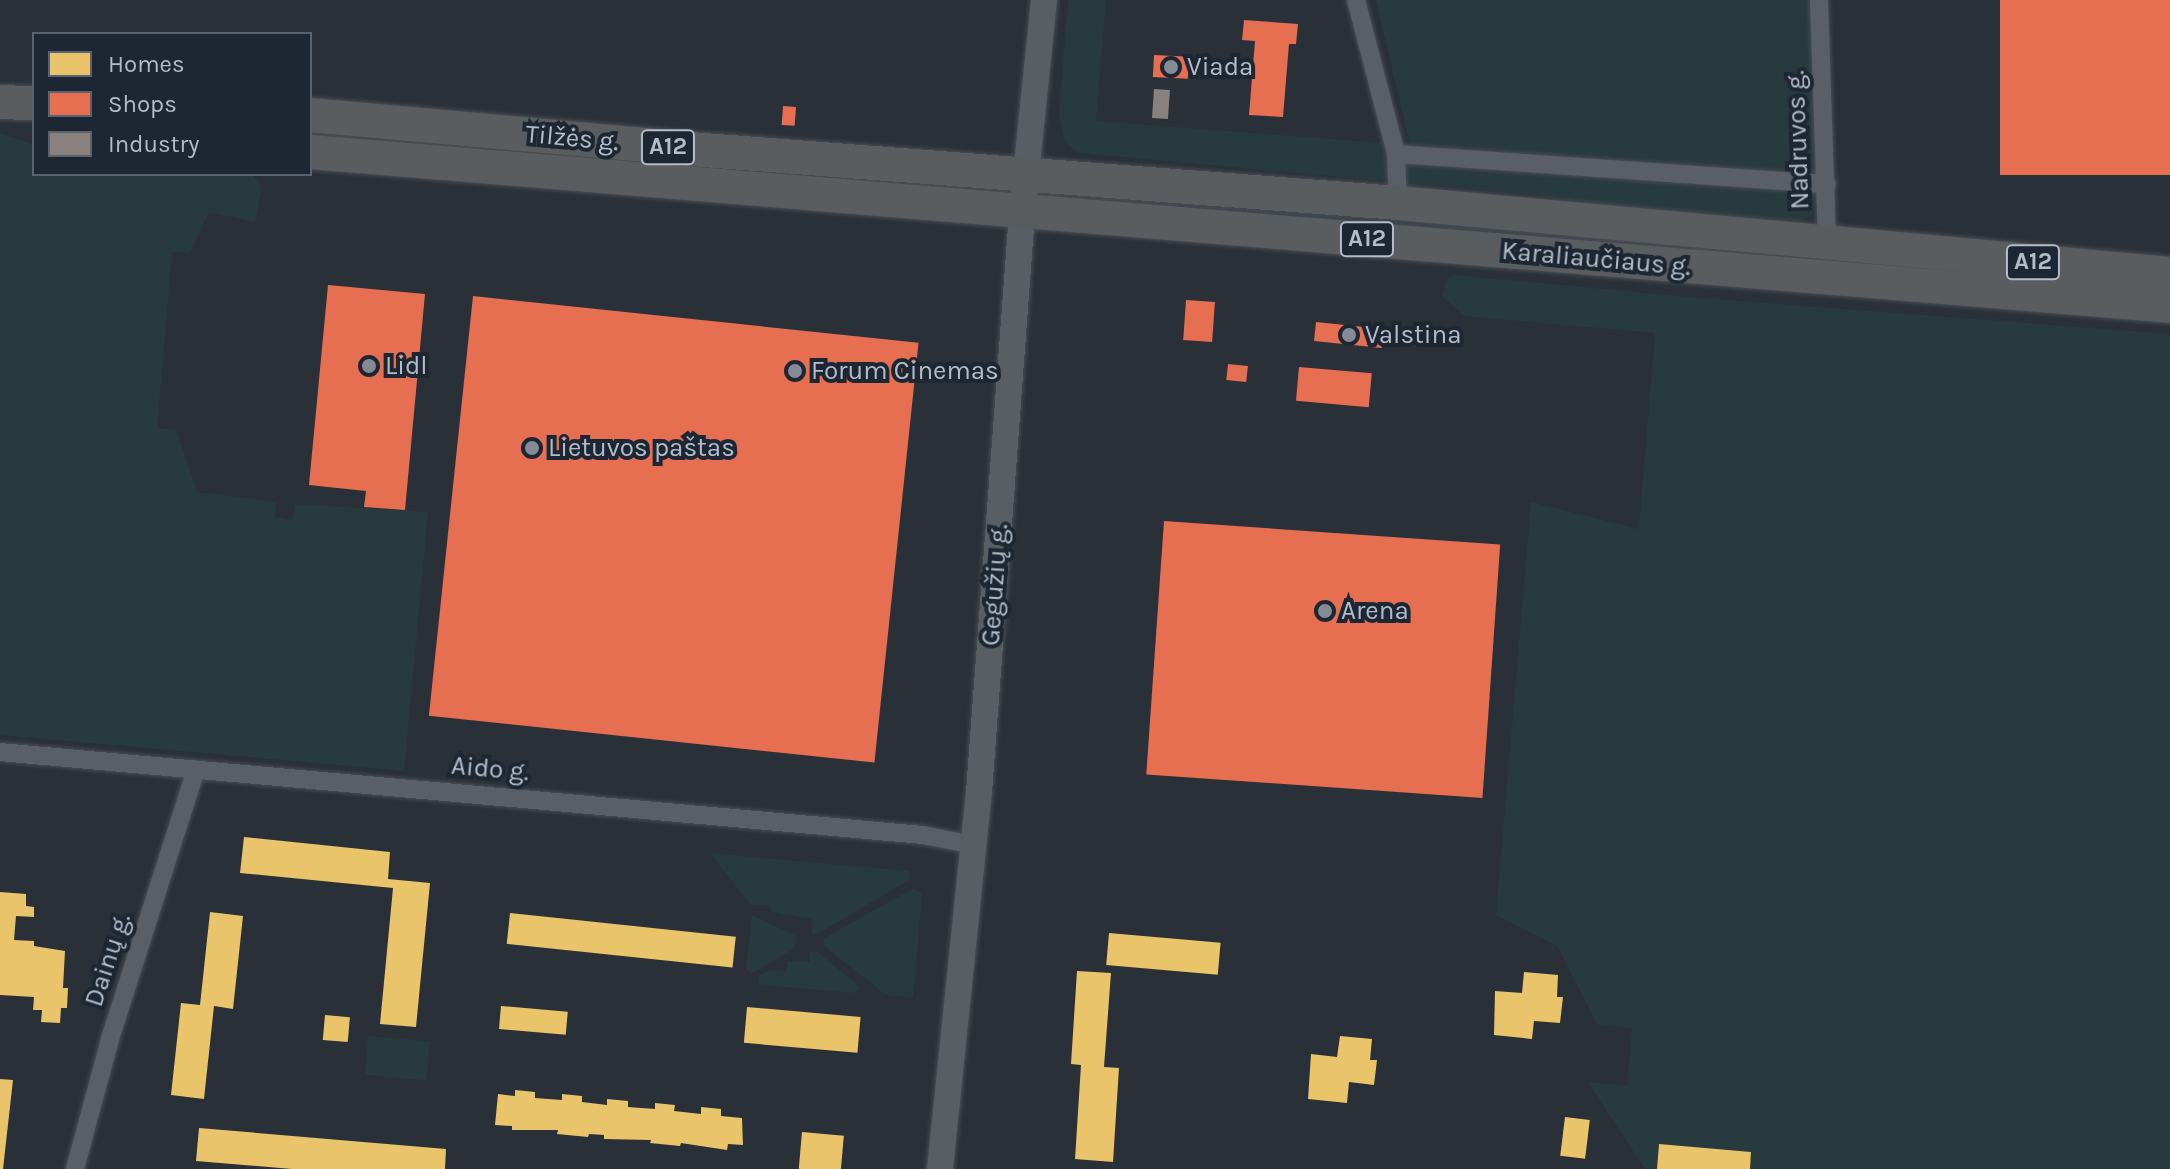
<!DOCTYPE html>
<html>
<head>
<meta charset="utf-8">
<style>
	body { margin:0 }
	#map { position:relative; width:2170px; height:1169px; overflow:hidden; background:#2a3038; font-family:Karla,sans-serif }
	div>[style] { position:absolute }
	.green>* { inset:0; background:#273a3e; transform-origin:0 0 }
	.homes>* { inset:0; background:#e9c46a; transform-origin:0 0 }
	.shops>* { inset:0; background:#e76f51; transform-origin:0 0 }
	.industry>* { inset:0; background:#8a817c; transform-origin:0 0 }
	.roads { filter:drop-shadow(0 0 2px #484c53) drop-shadow(0 0 2px #484c53) }
	.street>* { height:18px; margin:-9px; padding:0 9px; transform-origin:9px; border-radius:9px; background:#5a5e66 }
	.secondary>* { height:26px; margin:-13px; padding:0 13px; transform-origin:13px; border-radius:13px; background:#595d64 }
	.highway>* { height:34px; margin:-17px; padding:0 17px; transform-origin:17px; border-radius:17px; background:#5a5d60 }
	.dots>* { width:22px; height:22px; translate:-50% -50%; box-sizing:border-box; border:4px solid #1d2633; border-radius:50% }
	span { translate:-50% -50%; white-space:nowrap; text-align:center; line-height:1.15; -webkit-text-stroke:8px #1d2633; paint-order:stroke }
	.shield-label span { padding:2px 6px; background:#1d2633; border:2px solid; border-radius:6px; -webkit-text-stroke-width:0 }
	.shield-label { font-size:24px; color:#b4bcc9; font-weight:700 }
	.poi-label { font-size:26px; color:#b4bcc9 }
	.left { translate:0 -50%; text-align:left }
	.street-label { font-size:26px; color:#b4bcc9 }
	.legend { position:absolute; left:32px; top:32px; width:280px; height:144px; box-sizing:border-box; background:#1d2633; border:2px solid #59626f; margin:0; padding:10px 14px; list-style:none; font-size:24px; color:#b4bcc9 }
	.legend li { display:flex; align-items:center; gap:16px; height:40px }
	.legend b { width:40px; border:2px solid #59626f }
</style>
</head>
<body>
<div id="map">
	<div class="green">
		<div style="clip-path:polygon(1068px 0,1106px 0,1096px 121px,1410px 145px,1376px 0,1813px 0,1818px 200px,1812px 214px,1796px 226px,1692px 219px,1529px 194px,1078px 153px,1065px 142px,1059px 114px)"></div>
		<div style="clip-path:polygon(0 133px,34px 145px,34px 174px,252px 174px,262px 187px,255px 222px,209px 212px,190px 253px,172px 252px,157px 428px,176px 430px,197px 492px,276px 502px,275px 517px,292px 520px,295px 504px,428px 512px,404px 771px,0 735px)"></div>
		<div style="left:1091px;top:193px;width:965px;height:6px;rotate:5deg"></div>
		<div style="clip-path:polygon(1455px 275px,1688px 297px,2170px 334px,2170px 1169px,1750px 1169px,1751px 1152px,1659px 1144px,1657px 1169px,1645px 1169px,1588px 1082px,1627px 1086px,1632px 1028px,1597px 1024px,1557px 946px,1496px 915px,1531px 502px,1639px 529px,1655px 333px,1464px 316px,1442px 296px,1447px 279px)"></div>
		<div style="clip-path:polygon(710px 853px,909px 871px,911px 879px,819px 933px,812px 933px,812px 919px,772px 912px,770px 905px,751px 905px)"></div>
		<div style="clip-path:polygon(914px 888px,922px 894px,913px 997px,886px 995px,824px 946px,824px 938px)"></div>
		<div style="clip-path:polygon(752px 915px,796px 936px,794px 949px,752px 973px,746px 970px)"></div>
		<div style="clip-path:polygon(816px 951px,860px 987px,858px 993px,758px 985px,759px 976px,770px 970px,786px 972px,788px 961px,810px 962px,810px 952px)"></div>
		<div style="left:368px;top:1036px;width:62px;height:39px;rotate:5deg"></div>
	</div>
	<div class="homes">
		<div style="clip-path:polygon(244px 837px,390px 852px,388px 879px,430px 883px,416px 1027px,380px 1024px,393px 888px,240px 873px)"></div>
		<div style="clip-path:polygon(0 892px,26px 894px,26px 906px,34px 907px,34px 917px,16px 916px,14px 940px,34px 941px,34px 946px,65px 951px,63px 988px,68px 988px,67px 1008px,61px 1008px,60px 1023px,41px 1022px,42px 1010px,33px 1010px,34px 997px,0 995px)"></div>
		<div style="clip-path:polygon(210px 912px,243px 916px,233px 1009px,214px 1006px,204px 1099px,171px 1095px,181px 1003px,200px 1005px)"></div>
		<div style="left:510px;top:913px;width:227px;height:31px;rotate:6deg"></div>
		<div style="left:1109px;top:933px;width:112px;height:32px;rotate:5deg"></div>
		<div style="clip-path:polygon(1077px 971px,1111px 973px,1104px 1067px,1119px 1068px,1113px 1162px,1075px 1159px,1081px 1065px,1071px 1064px)"></div>
		<div style="clip-path:polygon(1524px 972px,1558px 975px,1557px 997px,1563px 997px,1560px 1023px,1534px 1021px,1532px 1039px,1494px 1035px,1495px 991px,1522px 993px)"></div>
		<div style="left:501px;top:1006px;width:67px;height:23px;rotate:5deg"></div>
		<div style="left:747px;top:1007px;width:114px;height:36px;rotate:5deg"></div>
		<div style="left:325px;top:1015px;width:25px;height:25px;rotate:5deg"></div>
		<div style="clip-path:polygon(1340px 1036px,1372px 1039px,1370px 1060px,1377px 1060px,1374px 1085px,1349px 1082px,1347px 1103px,1308px 1099px,1311px 1054px,1337px 1057px)"></div>
		<div style="clip-path:polygon(0 1079px,13px 1080px,3px 1169px,0 1169px)"></div>
		<div style="clip-path:polygon(515px 1090px,535px 1092px,535px 1098px,562px 1100px,562px 1094px,582px 1096px,582px 1102px,607px 1105px,607px 1099px,628px 1101px,628px 1107px,655px 1109px,655px 1103px,675px 1105px,674px 1111px,701px 1114px,701px 1107px,721px 1109px,721px 1116px,742px 1118px,743px 1145px,728px 1144px,727px 1150px,681px 1143px,680px 1146px,650px 1143px,651px 1140px,604px 1139px,604px 1135px,589px 1134px,588px 1137px,557px 1134px,558px 1130px,512px 1130px,512px 1126px,495px 1125px,498px 1094px,515px 1096px)"></div>
		<div style="left:1565px;top:1117px;width:25px;height:39px;rotate:7deg"></div>
		<div style="clip-path:polygon(199px 1128px,446px 1149px,445px 1169px,292px 1169px,196px 1161px)"></div>
		<div style="left:802px;top:1132px;width:42px;height:37px;rotate:5deg"></div>
		<div style="clip-path:polygon(1659px 1144px,1751px 1152px,1750px 1169px,1657px 1169px)"></div>
	</div>
	<div class="shops">
		<div style="left:2000px;top:0;width:170px;height:175px"></div>
		<div style="clip-path:polygon(1244px 20px,1298px 24px,1296px 44px,1289px 44px,1283px 117px,1249px 115px,1255px 41px,1242px 40px)"></div>
		<div style="left:1154px;top:55px;width:35px;height:22px;rotate:3deg"></div>
		<div style="left:783px;top:106px;width:13px;height:19px;rotate:4deg"></div>
		<div style="clip-path:polygon(328px 285px,425px 294px,405px 510px,364px 507px,366px 491px,309px 485px)"></div>
		<div style="left:473px;top:296px;width:448px;height:422px;rotate:6deg"></div>
		<div style="left:1186px;top:300px;width:29px;height:40px;rotate:4deg"></div>
		<div style="left:1316px;top:322px;width:68px;height:19px;rotate:6deg"></div>
		<div style="left:1228px;top:364px;width:20px;height:16px;rotate:6deg"></div>
		<div style="left:1299px;top:367px;width:73px;height:34px;rotate:5deg"></div>
		<div style="left:1164px;top:521px;width:337px;height:254px;rotate:4deg"></div>
	</div>
	<div class="industry">
		<div style="left:1154px;top:89px;width:16px;height:29px;rotate:4deg"></div>
	</div>
	<div class="roads">
		<div class="street">
			<div style="left:1356px;top:0;width:159px;rotate:75.4deg"></div>
			<div style="left:1396px;top:154px;width:49px;rotate:87.7deg"></div>
			<div style="left:1819px;top:0;width:247px;rotate:88.1deg"></div>
			<div style="left:1396px;top:154px;width:432px;rotate:4deg"></div>
			<div style="left:0;top:752px;width:927px;rotate:5.14deg"></div>
			<div style="left:923px;top:835px;width:52px;rotate:11.1deg"></div>
			<div style="left:75px;top:1169px;width:135px;rotate:-74.9deg"></div>
			<div style="left:110px;top:1039px;width:283px;rotate:-72.3deg"></div>
		</div>
		<div class="secondary">
			<div style="left:940px;top:1169px;width:379px;rotate:-84.1deg"></div>
			<div style="left:979px;top:792px;width:581px;rotate:-85.75deg"></div>
			<div style="left:1022px;top:213px;width:214px;rotate:-84.1deg"></div>
		</div>
		<div class="highway">
			<div style="left:0;top:102px;width:34px;rotate:2deg"></div>
			<div style="left:310px;top:115px;width:369px;rotate:5.1deg"></div>
			<div style="left:678px;top:148px;width:722px;rotate:4.37deg"></div>
			<div style="left:1398px;top:203px;width:775px;rotate:5.25deg"></div>
			<div style="left:310px;top:152px;width:1866px;rotate:4.73deg"></div>
		</div>
	</div>
	<div class="dots">
		<div style="left:1171px;top:67px;background:#848b96"></div>
		<div style="left:1349px;top:335px;background:#848b96"></div>
		<div style="left:369px;top:366px;background:#848b96"></div>
		<div style="left:795px;top:371px;background:#848b96"></div>
		<div style="left:532px;top:448px;background:#848b96"></div>
		<div style="left:1325px;top:611px;background:#848b96"></div>
	</div>
	<div class="shield-label">
		<span style="left:668px;top:147px">A12</span>
		<span style="left:1367px;top:239px">A12</span>
		<span style="left:2033px;top:262px">A12</span>
	</div>
	<div class="poi-label">
		<span class="left" style="left:1187px;top:67px">Viada</span>
		<span class="left" style="left:1365px;top:335px">Valstina</span>
		<span class="left" style="left:385px;top:366px">Lidl</span>
		<span class="left" style="left:811px;top:371px">Forum Cinemas</span>
		<span class="left" style="left:548px;top:448px">Lietuvos paštas</span>
		<span class="left" style="left:1341px;top:611px">Arena</span>
	</div>
	<div class="street-label">
		<span style="left:572px;top:138px;rotate:5deg">Tilžės g.</span>
		<span style="left:1798px;top:140px;rotate:-92deg">Nadruvos g.</span>
		<span style="left:1596px;top:259px;rotate:5deg">Karaliaučiaus g.</span>
		<span style="left:995px;top:585px;rotate:-86deg">Gegužių g.</span>
		<span style="left:490px;top:769px;rotate:5deg">Aido g.</span>
		<span style="left:108px;top:960px;rotate:-72deg">Dainų g.</span>
	</div>
	<ul class="legend">
	<li><b style="height:22px;background:#e9c46a"></b>Homes</li>
	<li><b style="height:22px;background:#e76f51"></b>Shops</li>
	<li><b style="height:22px;background:#8a817c"></b>Industry</li>
	</ul>
</div>
</body>
</html>
